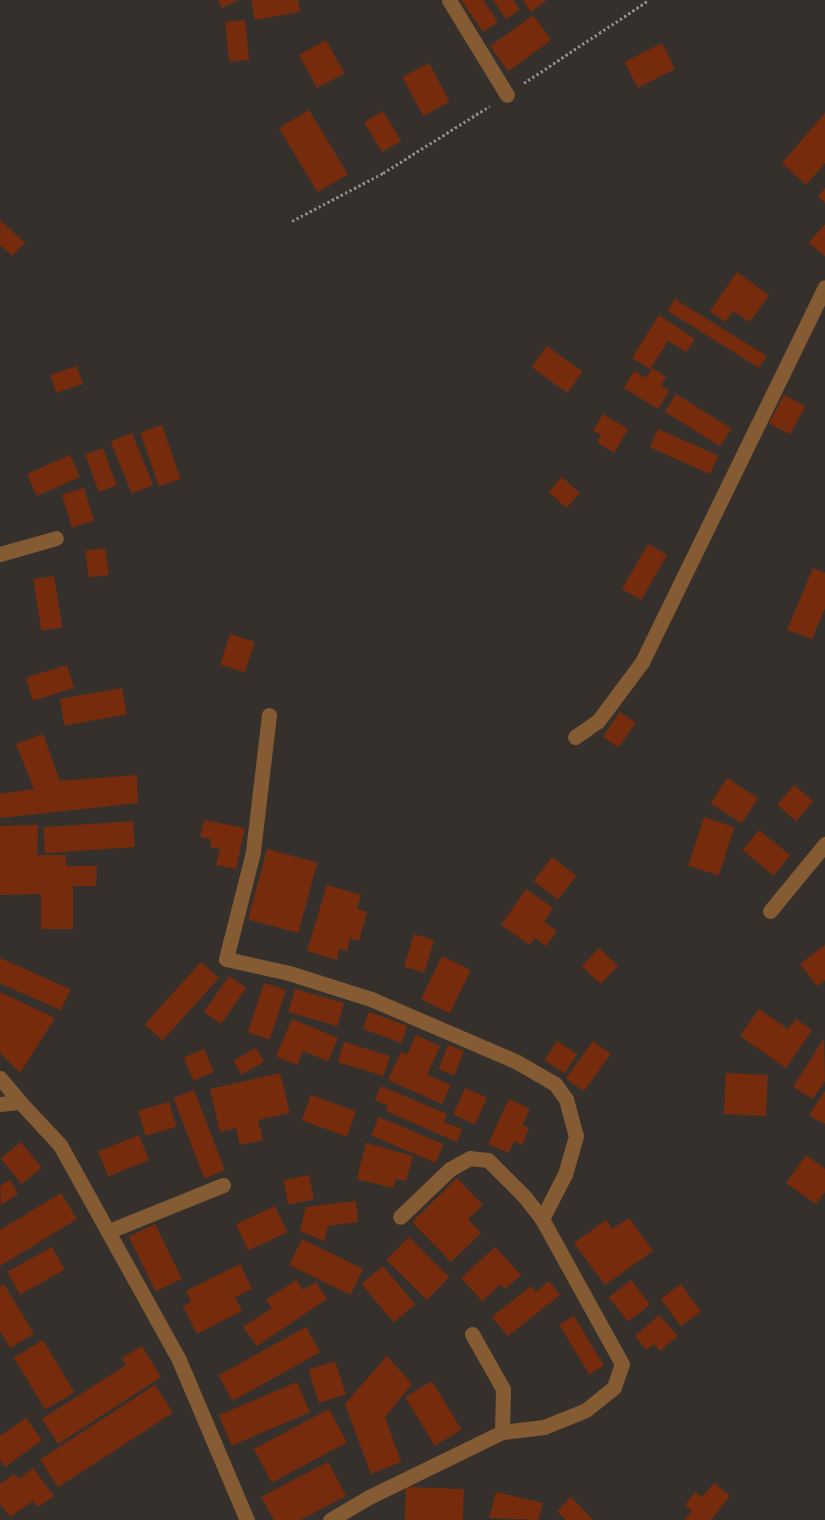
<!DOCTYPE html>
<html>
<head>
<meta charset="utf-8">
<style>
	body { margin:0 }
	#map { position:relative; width:825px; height:1520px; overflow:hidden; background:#36302d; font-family:"Source Sans 3",sans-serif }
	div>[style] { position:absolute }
	.building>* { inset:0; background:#762c0c; transform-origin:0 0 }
	.path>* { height:3px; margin-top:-1.5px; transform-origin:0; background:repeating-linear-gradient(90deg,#918b89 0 2.5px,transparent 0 5px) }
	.lane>* { height:15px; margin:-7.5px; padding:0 7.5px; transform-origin:7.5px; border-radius:7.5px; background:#845b33 }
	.street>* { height:15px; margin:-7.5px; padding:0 7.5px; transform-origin:7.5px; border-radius:7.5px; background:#845b33 }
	span { translate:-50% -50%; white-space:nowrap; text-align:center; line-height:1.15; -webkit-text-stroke:4px #2c2623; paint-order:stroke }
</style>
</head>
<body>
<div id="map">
	<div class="building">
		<div style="clip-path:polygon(218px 0,238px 0,222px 8px)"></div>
		<div style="clip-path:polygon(251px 0,298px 0,300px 12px,255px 20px)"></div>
		<div style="clip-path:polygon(461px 0,483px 0,498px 22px,483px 32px)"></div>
		<div style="clip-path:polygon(493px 0,513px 0,520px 10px,506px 19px)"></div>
		<div style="clip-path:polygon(523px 0,547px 0,531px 12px)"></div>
		<div style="left:533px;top:15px;width:31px;height:53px;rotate:54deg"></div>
		<div style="left:245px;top:20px;width:40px;height:20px;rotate:84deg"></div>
		<div style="left:326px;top:40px;width:38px;height:31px;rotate:61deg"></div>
		<div style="left:662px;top:43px;width:29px;height:42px;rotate:63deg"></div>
		<div style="left:429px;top:63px;width:44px;height:30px;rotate:62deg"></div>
		<div style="left:309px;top:110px;width:75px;height:35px;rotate:59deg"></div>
		<div style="left:383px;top:111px;width:35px;height:22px;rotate:59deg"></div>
		<div style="clip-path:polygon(825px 113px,825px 163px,806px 185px,782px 163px)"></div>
		<div style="clip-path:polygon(825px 188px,825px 203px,818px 196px)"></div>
		<div style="clip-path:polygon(0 220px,25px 243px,12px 256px,0 245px)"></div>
		<div style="clip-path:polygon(825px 224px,825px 256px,809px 243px)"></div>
		<div style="clip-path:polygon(737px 272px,769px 295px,750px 322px,733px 311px,725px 322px,710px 311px)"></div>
		<div style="left:675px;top:299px;width:108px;height:14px;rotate:32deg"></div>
		<div style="clip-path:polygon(659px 315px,695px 339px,686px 352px,668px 341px,650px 369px,632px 358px)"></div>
		<div style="left:547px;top:346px;width:44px;height:26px;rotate:36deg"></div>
		<div style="left:77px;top:366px;width:19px;height:28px;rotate:72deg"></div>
		<div style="clip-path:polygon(652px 368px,666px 377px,661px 385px,669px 391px,658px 409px,624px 388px,634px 371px,646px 378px)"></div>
		<div style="left:676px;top:394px;width:65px;height:21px;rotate:32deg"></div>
		<div style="left:784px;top:395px;width:24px;height:32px;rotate:28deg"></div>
		<div style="clip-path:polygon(603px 414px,628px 429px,614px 453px,597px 442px,601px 435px,593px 431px)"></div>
		<div style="left:162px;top:425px;width:57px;height:23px;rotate:71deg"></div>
		<div style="left:658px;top:429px;width:66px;height:20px;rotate:24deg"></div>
		<div style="left:132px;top:433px;width:56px;height:23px;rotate:68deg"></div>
		<div style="left:103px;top:448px;width:40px;height:19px;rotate:70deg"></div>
		<div style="left:70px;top:455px;width:24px;height:47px;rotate:66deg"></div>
		<div style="left:562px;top:477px;width:24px;height:20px;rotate:42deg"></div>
		<div style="left:84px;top:488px;width:34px;height:23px;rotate:73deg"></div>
		<div style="left:648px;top:544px;width:22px;height:52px;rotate:30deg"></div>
		<div style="left:105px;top:548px;width:27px;height:20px;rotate:82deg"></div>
		<div style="clip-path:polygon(813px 568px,825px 573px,825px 608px,812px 639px,787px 630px)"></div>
		<div style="left:54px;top:576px;width:52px;height:21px;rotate:81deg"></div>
		<div style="left:230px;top:634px;width:26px;height:32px;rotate:18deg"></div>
		<div style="left:67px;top:665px;width:24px;height:43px;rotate:73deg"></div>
		<div style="left:122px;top:688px;width:27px;height:63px;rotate:80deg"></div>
		<div style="left:620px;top:712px;width:19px;height:30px;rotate:35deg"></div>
		<div style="clip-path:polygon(43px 734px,60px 781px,137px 775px,138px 803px,0 818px,0 794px,34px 789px,16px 744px)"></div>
		<div style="left:727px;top:778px;width:37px;height:30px;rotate:33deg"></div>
		<div style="left:794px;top:785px;width:25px;height:26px;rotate:40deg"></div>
		<div style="left:704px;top:817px;width:32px;height:51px;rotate:18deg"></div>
		<div style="clip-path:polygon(204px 820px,245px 828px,236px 869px,216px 865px,220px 849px,210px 847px,211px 839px,200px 837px)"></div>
		<div style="left:133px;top:821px;width:26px;height:90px;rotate:86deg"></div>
		<div style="clip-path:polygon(38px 825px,37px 855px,66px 855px,66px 866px,97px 866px,96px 886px,73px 886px,73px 929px,41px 929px,41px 894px,0 895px,0 826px)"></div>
		<div style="left:759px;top:830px;width:40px;height:26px;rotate:39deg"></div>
		<div style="left:267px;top:849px;width:52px;height:73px;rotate:15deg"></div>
		<div style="left:552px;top:857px;width:31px;height:30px;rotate:38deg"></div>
		<div style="clip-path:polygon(327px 885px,361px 895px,357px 909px,367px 912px,359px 941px,350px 938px,347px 951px,339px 949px,337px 960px,307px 951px)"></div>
		<div style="clip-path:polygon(526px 889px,553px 908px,544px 922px,557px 931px,546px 946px,535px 938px,530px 945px,501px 925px)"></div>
		<div style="left:414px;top:934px;width:21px;height:34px;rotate:17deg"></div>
		<div style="clip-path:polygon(825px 945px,825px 980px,817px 986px,800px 964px)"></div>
		<div style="left:599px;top:948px;width:26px;height:25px;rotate:43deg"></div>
		<div style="left:442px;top:956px;width:32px;height:48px;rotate:26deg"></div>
		<div style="left:0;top:958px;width:77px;height:23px;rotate:24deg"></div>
		<div style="left:201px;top:962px;width:24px;height:84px;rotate:42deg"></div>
		<div style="left:229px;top:976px;width:21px;height:44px;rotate:35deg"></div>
		<div style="left:264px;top:983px;width:23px;height:52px;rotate:18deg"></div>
		<div style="left:295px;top:989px;width:51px;height:24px;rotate:16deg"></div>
		<div style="clip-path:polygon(0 992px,55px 1018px,20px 1073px,0 1053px)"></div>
		<div style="clip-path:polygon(759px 1009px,788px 1029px,796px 1019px,812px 1030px,786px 1068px,740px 1036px)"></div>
		<div style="left:369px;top:1012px;width:41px;height:18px;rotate:20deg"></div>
		<div style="clip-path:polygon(292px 1019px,338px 1038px,328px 1061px,303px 1051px,297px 1065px,276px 1056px)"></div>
		<div style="clip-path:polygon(416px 1035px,440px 1046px,427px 1075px,451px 1085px,442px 1104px,388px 1080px,401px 1052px,407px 1055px)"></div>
		<div style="clip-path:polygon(824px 1038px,825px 1081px,813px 1099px,793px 1087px)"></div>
		<div style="left:557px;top:1041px;width:24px;height:23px;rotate:33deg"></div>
		<div style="left:593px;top:1041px;width:22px;height:46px;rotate:36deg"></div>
		<div style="left:344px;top:1042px;width:48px;height:21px;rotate:17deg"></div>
		<div style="left:448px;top:1045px;width:17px;height:26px;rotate:21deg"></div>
		<div style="left:256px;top:1048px;width:16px;height:26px;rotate:60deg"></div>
		<div style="left:204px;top:1049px;width:25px;height:22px;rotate:67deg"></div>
		<div style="clip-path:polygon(280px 1073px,290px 1113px,258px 1120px,263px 1140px,240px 1145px,236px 1128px,220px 1132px,210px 1089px)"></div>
		<div style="left:726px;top:1073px;width:42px;height:41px;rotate:3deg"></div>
		<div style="clip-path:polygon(381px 1086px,447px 1114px,444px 1122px,462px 1129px,457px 1142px,386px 1111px,388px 1106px,375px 1100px)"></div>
		<div style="left:465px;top:1088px;width:24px;height:29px;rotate:24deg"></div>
		<div style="left:194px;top:1090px;width:86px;height:22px;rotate:69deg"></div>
		<div style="clip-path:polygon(825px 1091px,825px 1123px,824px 1124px,809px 1115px)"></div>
		<div style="left:311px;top:1095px;width:48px;height:27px;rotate:20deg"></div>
		<div style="clip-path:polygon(509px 1099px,530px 1109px,522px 1125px,529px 1128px,522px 1145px,514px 1141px,509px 1153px,488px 1144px)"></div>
		<div style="left:169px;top:1102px;width:26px;height:32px;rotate:74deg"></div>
		<div style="left:379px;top:1117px;width:70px;height:20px;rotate:23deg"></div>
		<div style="left:139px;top:1135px;width:27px;height:44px;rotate:68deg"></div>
		<div style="left:21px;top:1142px;width:33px;height:26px;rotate:51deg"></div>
		<div style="clip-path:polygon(366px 1143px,413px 1156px,406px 1181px,396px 1179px,393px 1188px,357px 1179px)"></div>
		<div style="clip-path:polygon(806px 1155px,825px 1169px,825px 1192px,816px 1204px,786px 1183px)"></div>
		<div style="left:309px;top:1175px;width:25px;height:26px;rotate:79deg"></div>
		<div style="clip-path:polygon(457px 1178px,483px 1205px,468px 1219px,481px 1233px,451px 1262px,412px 1222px)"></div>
		<div style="clip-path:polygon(10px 1180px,18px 1194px,1px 1205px,0 1186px)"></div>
		<div style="clip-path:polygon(61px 1193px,77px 1219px,0 1266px,0 1230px)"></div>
		<div style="clip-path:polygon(356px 1201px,358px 1222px,328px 1226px,324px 1241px,300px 1231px,306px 1207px)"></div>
		<div style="left:275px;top:1206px;width:29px;height:43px;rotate:65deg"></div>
		<div style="clip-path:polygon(629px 1218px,653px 1251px,605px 1285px,574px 1243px,606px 1220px,612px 1229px)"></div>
		<div style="left:155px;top:1224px;width:61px;height:29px;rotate:64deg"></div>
		<div style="left:409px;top:1237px;width:57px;height:32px;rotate:45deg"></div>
		<div style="left:302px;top:1239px;width:68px;height:29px;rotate:26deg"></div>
		<div style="left:52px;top:1247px;width:26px;height:51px;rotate:61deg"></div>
		<div style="clip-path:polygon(495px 1247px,521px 1275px,505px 1289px,501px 1284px,482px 1301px,461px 1278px)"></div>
		<div style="clip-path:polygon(240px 1264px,252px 1289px,235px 1297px,242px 1311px,197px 1334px,183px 1306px,191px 1302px,186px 1291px)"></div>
		<div style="left:383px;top:1266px;width:50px;height:28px;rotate:50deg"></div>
		<div style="clip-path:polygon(296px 1280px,303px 1290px,316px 1282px,327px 1299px,257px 1346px,243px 1327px,272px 1308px,266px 1300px)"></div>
		<div style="left:631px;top:1280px;width:31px;height:28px;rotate:52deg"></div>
		<div style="clip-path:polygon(549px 1281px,560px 1295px,508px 1336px,492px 1317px,531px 1286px,536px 1292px)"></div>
		<div style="clip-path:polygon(4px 1284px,34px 1334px,10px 1348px,0 1331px,0 1287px)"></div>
		<div style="left:681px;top:1284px;width:34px;height:25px;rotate:54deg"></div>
		<div style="clip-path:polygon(659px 1315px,678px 1336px,660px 1351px,654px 1344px,646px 1350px,635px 1336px)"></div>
		<div style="left:574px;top:1316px;width:58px;height:17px;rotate:59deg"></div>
		<div style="left:306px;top:1327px;width:29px;height:100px;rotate:61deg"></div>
		<div style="left:43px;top:1340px;width:61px;height:34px;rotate:59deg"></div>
		<div style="clip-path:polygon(142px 1346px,161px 1377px,58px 1444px,42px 1419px,126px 1365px,122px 1358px)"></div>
		<div style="clip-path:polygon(387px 1356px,412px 1384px,385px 1417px,401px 1462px,371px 1474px,345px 1404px)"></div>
		<div style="left:335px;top:1361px;width:35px;height:28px;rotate:72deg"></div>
		<div style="left:432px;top:1381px;width:57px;height:31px;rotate:59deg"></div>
		<div style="left:297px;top:1382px;width:33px;height:85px;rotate:67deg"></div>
		<div style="left:155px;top:1385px;width:33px;height:137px;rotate:57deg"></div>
		<div style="left:329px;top:1409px;width:38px;height:85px;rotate:62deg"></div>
		<div style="clip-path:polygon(26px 1418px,42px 1440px,5px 1467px,0 1460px,0 1436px)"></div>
		<div style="clip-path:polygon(328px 1462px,346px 1496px,300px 1520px,274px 1520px,261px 1497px)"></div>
		<div style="clip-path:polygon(33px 1468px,54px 1496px,38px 1507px,33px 1501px,10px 1517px,0 1504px,0 1484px,14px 1474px,19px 1479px)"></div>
		<div style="clip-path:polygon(714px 1483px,730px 1496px,711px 1520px,684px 1520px,692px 1511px,685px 1505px,695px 1492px,702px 1497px)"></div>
		<div style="left:406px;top:1487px;width:58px;height:33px;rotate:2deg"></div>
		<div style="clip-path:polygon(496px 1492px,543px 1503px,538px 1520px,489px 1518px)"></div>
		<div style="clip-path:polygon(571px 1497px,593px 1520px,566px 1520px,557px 1511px)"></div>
	</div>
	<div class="path">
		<div style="left:524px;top:83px;width:150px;rotate:-33.6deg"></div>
		<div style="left:292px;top:221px;width:103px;rotate:-27.8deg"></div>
		<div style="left:383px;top:173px;width:126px;rotate:-32.1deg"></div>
	</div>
	<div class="lane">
		<div style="left:449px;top:0;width:111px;rotate:58.6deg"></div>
		<div style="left:0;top:554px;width:58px;rotate:-15.9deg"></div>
		<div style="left:269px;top:715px;width:138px;rotate:96.7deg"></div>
		<div style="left:253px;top:852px;width:110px;rotate:104.2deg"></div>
		<div style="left:226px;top:959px;width:65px;rotate:12.5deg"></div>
		<div style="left:289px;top:973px;width:86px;rotate:17.6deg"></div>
		<div style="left:371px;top:999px;width:159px;rotate:23.3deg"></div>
		<div style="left:517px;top:1062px;width:44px;rotate:30.1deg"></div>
		<div style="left:555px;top:1084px;width:19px;rotate:54deg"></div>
		<div style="left:566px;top:1099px;width:38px;rotate:75deg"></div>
		<div style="left:576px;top:1136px;width:40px;rotate:106deg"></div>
		<div style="left:565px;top:1174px;width:51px;rotate:117.1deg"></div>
		<div style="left:770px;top:911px;width:87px;rotate:-50.6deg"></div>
		<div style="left:109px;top:1231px;width:123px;rotate:-22deg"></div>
		<div style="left:472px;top:1334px;width:63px;rotate:60.6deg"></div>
		<div style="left:503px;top:1389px;width:43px;rotate:91.3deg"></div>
		<div style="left:330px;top:1520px;width:45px;rotate:-30.5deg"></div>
		<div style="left:369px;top:1497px;width:148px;rotate:-26deg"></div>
		<div style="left:502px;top:1432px;width:42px;rotate:-6.8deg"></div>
		<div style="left:544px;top:1427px;width:45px;rotate:-22deg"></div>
		<div style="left:586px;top:1410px;width:36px;rotate:-39deg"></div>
		<div style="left:614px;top:1387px;width:24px;rotate:-71deg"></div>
		<div style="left:622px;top:1364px;width:166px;rotate:-118.9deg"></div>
		<div style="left:542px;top:1219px;width:28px;rotate:-128deg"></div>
		<div style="left:525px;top:1197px;width:52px;rotate:-135deg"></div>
		<div style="left:488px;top:1160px;width:18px;rotate:-174deg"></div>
		<div style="left:470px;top:1158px;width:23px;rotate:151deg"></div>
		<div style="left:450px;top:1169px;width:69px;rotate:136.2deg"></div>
	</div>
	<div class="street">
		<div style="left:575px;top:737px;width:28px;rotate:-35deg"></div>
		<div style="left:598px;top:721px;width:74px;rotate:-53.3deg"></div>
		<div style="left:642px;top:662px;width:417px;rotate:-64deg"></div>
		<div style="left:0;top:1078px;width:31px;rotate:50deg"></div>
		<div style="left:0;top:1104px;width:20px;rotate:-6deg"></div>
		<div style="left:20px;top:1102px;width:59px;rotate:47.1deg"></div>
		<div style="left:60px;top:1145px;width:246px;rotate:61deg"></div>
		<div style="left:179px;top:1360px;width:174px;rotate:67deg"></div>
	</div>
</div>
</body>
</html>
